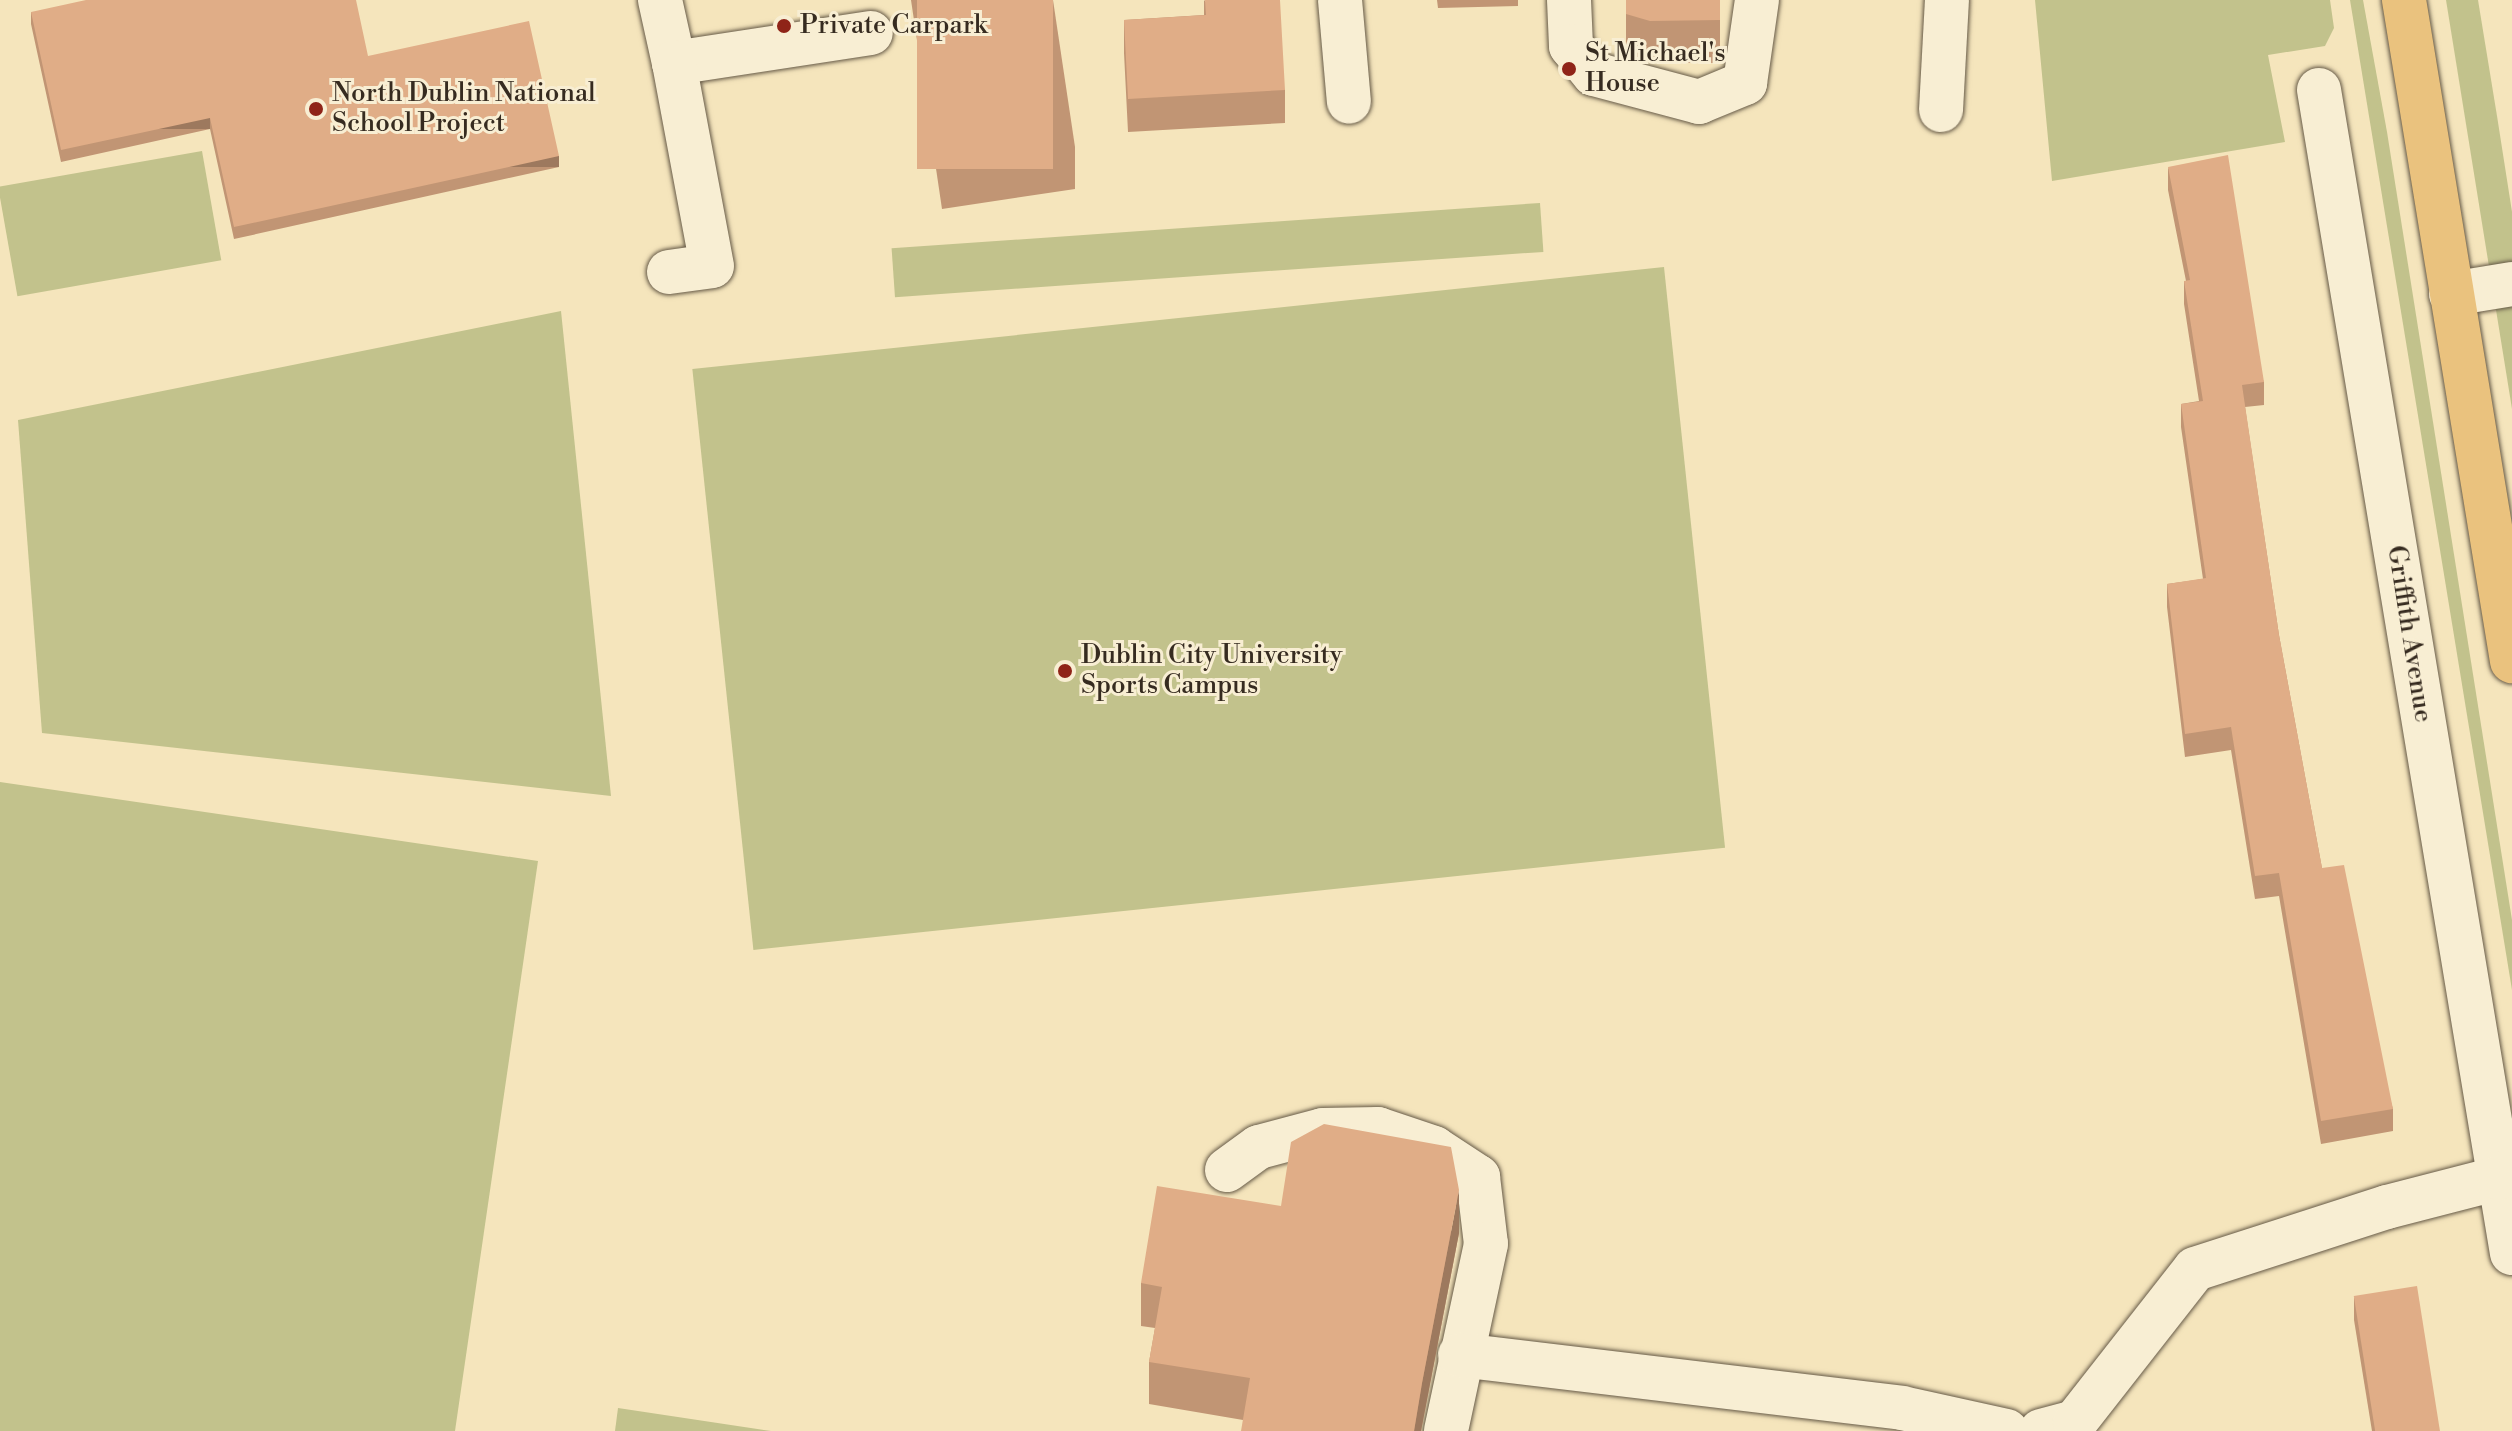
<!DOCTYPE html>
<html>
<head>
<meta charset="utf-8">
<style>
	body { margin:0 }
	#map { position:relative; width:2512px; height:1431px; overflow:hidden; background:#f5e5bc; font-family:"Libre Bodoni",serif }
	div>[style] { position:absolute }
	.green>* { inset:0; background:#c2c28c; transform-origin:0 0 }
	.roads { filter:drop-shadow(0 0 2px #665a47) drop-shadow(0 0 2px #665a47) }
	.minor>* { height:44px; margin:-22px; padding:0 22px; transform-origin:22px; border-radius:22px; background:#f8eed3 }
	.major>* { height:44px; margin:-22px; padding:0 22px; transform-origin:22px; border-radius:22px; background:#eac27e }
	.wall>* { inset:0; background:#c19574 }
	.shaded-wall>* { inset:0; background:#9d795e; transform-origin:0 0 }
	.building>* { inset:0; background:#e0ad87; transform-origin:0 0 }
	.dots>* { width:22px; height:22px; translate:-50% -50%; box-sizing:border-box; border:4px solid #f8eed3; border-radius:50% }
	span { translate:-50% -50%; white-space:nowrap; text-align:center; line-height:1.15; -webkit-text-stroke:6px #f8eed3; paint-order:stroke }
	.poi-label { font-size:26px; color:#362b20 }
	.left { translate:0 -50%; text-align:left }
	.street-label { font-size:26px; color:#362b20 }
</style>
</head>
<body>
<div id="map">
	<div class="green">
		<div style="clip-path:polygon(2035px 0,2330px 0,2334px 28px,2325px 46px,2268px 55px,2285px 142px,2052px 181px)"></div>
		<div style="clip-path:polygon(2350px 0,2363px 0,2387px 132px,2512px 920px,2512px 990px)"></div>
		<div style="clip-path:polygon(2446px 0,2478px 0,2497px 116px,2512px 212px,2512px 409px)"></div>
		<div style="left:202px;top:151px;width:111px;height:207px;rotate:80deg"></div>
		<div style="left:1540px;top:203px;width:49px;height:650px;rotate:86deg"></div>
		<div style="left:1664px;top:267px;width:584px;height:977px;rotate:84deg"></div>
		<div style="clip-path:polygon(561px 311px,611px 796px,42px 733px,18px 420px)"></div>
		<div style="clip-path:polygon(0 782px,538px 861px,455px 1431px,0 1431px)"></div>
		<div style="clip-path:polygon(618px 1408px,771px 1431px,615px 1431px)"></div>
	</div>
	<div class="roads">
		<div class="minor">
			<div style="left:660px;top:0;width:65px;rotate:77.5deg"></div>
			<div style="left:674px;top:63px;width:199px;rotate:-8.7deg"></div>
			<div style="left:1340px;top:0;width:102px;rotate:85deg"></div>
			<div style="left:1569px;top:0;width:46px;rotate:87.5deg"></div>
			<div style="left:1571px;top:46px;width:36px;rotate:51deg"></div>
			<div style="left:1594px;top:74px;width:109px;rotate:14.9deg"></div>
			<div style="left:1699px;top:102px;width:50px;rotate:-22.4deg"></div>
			<div style="left:1745px;top:83px;width:84px;rotate:-81.8deg"></div>
			<div style="left:2319px;top:90px;width:1179px;rotate:80.58deg"></div>
			<div style="left:1941px;top:110px;width:110px;rotate:-86.9deg"></div>
			<div style="left:669px;top:272px;width:43px;rotate:-7.9deg"></div>
			<div style="left:712px;top:266px;width:207px;rotate:-100.6deg"></div>
			<div style="left:2451px;top:294px;width:62px;rotate:-9.3deg"></div>
			<div style="left:1227px;top:1170px;width:39px;rotate:-36deg"></div>
			<div style="left:1259px;top:1147px;width:66px;rotate:-14.9deg"></div>
			<div style="left:1323px;top:1130px;width:55px;rotate:-1deg"></div>
			<div style="left:1378px;top:1129px;width:59px;rotate:18.7deg"></div>
			<div style="left:1434px;top:1148px;width:53px;rotate:33.4deg"></div>
			<div style="left:1478px;top:1177px;width:67px;rotate:83.2deg"></div>
			<div style="left:1486px;top:1244px;width:191px;rotate:102.1deg"></div>
			<div style="left:1460px;top:1355px;width:445px;rotate:6.8deg"></div>
			<div style="left:1902px;top:1408px;width:107px;rotate:12.4deg"></div>
			<div style="left:2041px;top:1431px;width:35px;rotate:-15deg"></div>
			<div style="left:2075px;top:1422px;width:194px;rotate:-51.9deg"></div>
			<div style="left:2195px;top:1269px;width:202px;rotate:-17.9deg"></div>
			<div style="left:2387px;top:1207px;width:116px;rotate:-14.5deg"></div>
			<div style="left:2499px;top:1178px;width:16px;rotate:-35deg"></div>
		</div>
		<div class="major">
			<div style="left:2404px;top:0;width:670px;rotate:80.72deg"></div>
		</div>
	</div>
	<div class="wall">
		<div style="clip-path:polygon(911px 0,1053px 0,1075px 147px,1075px 189px,942px 209px)"></div>
		<div style="clip-path:polygon(1204px 0,1285px 90px,1285px 123px,1128px 132px,1124px 53px,1124px 20px,1204px 15px)"></div>
		<div style="clip-path:polygon(1437px 0,1518px 0,1518px 6px,1438px 8px)"></div>
		<div style="clip-path:polygon(1626px 0,1720px 0,1720px 63px,1650px 63px,1626px 57px)"></div>
		<div style="clip-path:polygon(31px 12px,368px 56px,559px 167px,234px 239px,210px 129px,61px 162px,31px 24px)"></div>
		<div style="clip-path:polygon(2168px 167px,2264px 382px,2264px 405px,2245px 407px,2279px 635px,2322px 868px,2393px 1109px,2393px 1131px,2321px 1144px,2279px 896px,2255px 899px,2231px 750px,2185px 757px,2167px 607px,2167px 584px,2203px 579px,2181px 427px,2181px 404px,2199px 401px,2184px 304px,2184px 281px,2186px 281px,2168px 190px)"></div>
		<div style="clip-path:polygon(1281px 1206px,1459px 1233px,1421px 1431px,1243px 1420px,1149px 1404px,1149px 1362px,1155px 1328px,1141px 1326px,1141px 1283px)"></div>
		<div style="clip-path:polygon(2354px 1297px,2439px 1431px,2372px 1431px,2354px 1320px)"></div>
	</div>
	<div class="shaded-wall">
		<div style="left:210px;top:118px;width:11px;height:152px;rotate:90deg"></div>
		<div style="left:559px;top:156px;width:11px;height:333px;rotate:90deg"></div>
		<div style="clip-path:polygon(1459px 1190px,1459px 1233px,1421px 1431px,1414px 1431px,1422px 1383px)"></div>
	</div>
	<div class="building">
		<div style="clip-path:polygon(86px 0,356px 0,368px 56px,529px 21px,559px 156px,234px 227px,210px 118px,61px 150px,31px 12px)"></div>
		<div style="left:917px;top:0;width:136px;height:169px"></div>
		<div style="clip-path:polygon(1205px 0,1280px 0,1285px 90px,1128px 99px,1124px 20px,1206px 15px)"></div>
		<div style="clip-path:polygon(1626px 0,1720px 0,1720px 20px,1650px 21px,1626px 14px)"></div>
		<div style="clip-path:polygon(2228px 155px,2264px 382px,2242px 385px,2279px 635px,2322px 868px,2344px 865px,2393px 1109px,2321px 1121px,2279px 873px,2255px 876px,2231px 727px,2185px 734px,2167px 584px,2206px 578px,2181px 404px,2203px 401px,2184px 281px,2190px 280px,2168px 167px)"></div>
		<div style="clip-path:polygon(1324px 1124px,1451px 1147px,1459px 1190px,1422px 1383px,1414px 1431px,1241px 1431px,1250px 1378px,1149px 1362px,1162px 1287px,1141px 1283px,1157px 1186px,1281px 1206px,1291px 1142px)"></div>
		<div style="left:2417px;top:1286px;width:147px;height:64px;rotate:81deg"></div>
	</div>
	<div class="dots">
		<div style="left:784px;top:26px;background:#8f2418"></div>
		<div style="left:1569px;top:69px;background:#8f2418"></div>
		<div style="left:316px;top:109px;background:#8f2418"></div>
		<div style="left:1065px;top:671px;background:#8f2418"></div>
	</div>
	<div class="poi-label">
		<span class="left" style="left:800px;top:26px">Private Carpark</span>
		<span class="left" style="left:1585px;top:69px">St Michael's<br>House</span>
		<span class="left" style="left:332px;top:109px">North Dublin National<br>School Project</span>
		<span class="left" style="left:1081px;top:671px">Dublin City University<br>Sports Campus</span>
	</div>
	<div class="street-label">
		<span style="left:2409px;top:634px;rotate:81deg">Griffith Avenue</span>
	</div>
</div>
</body>
</html>
